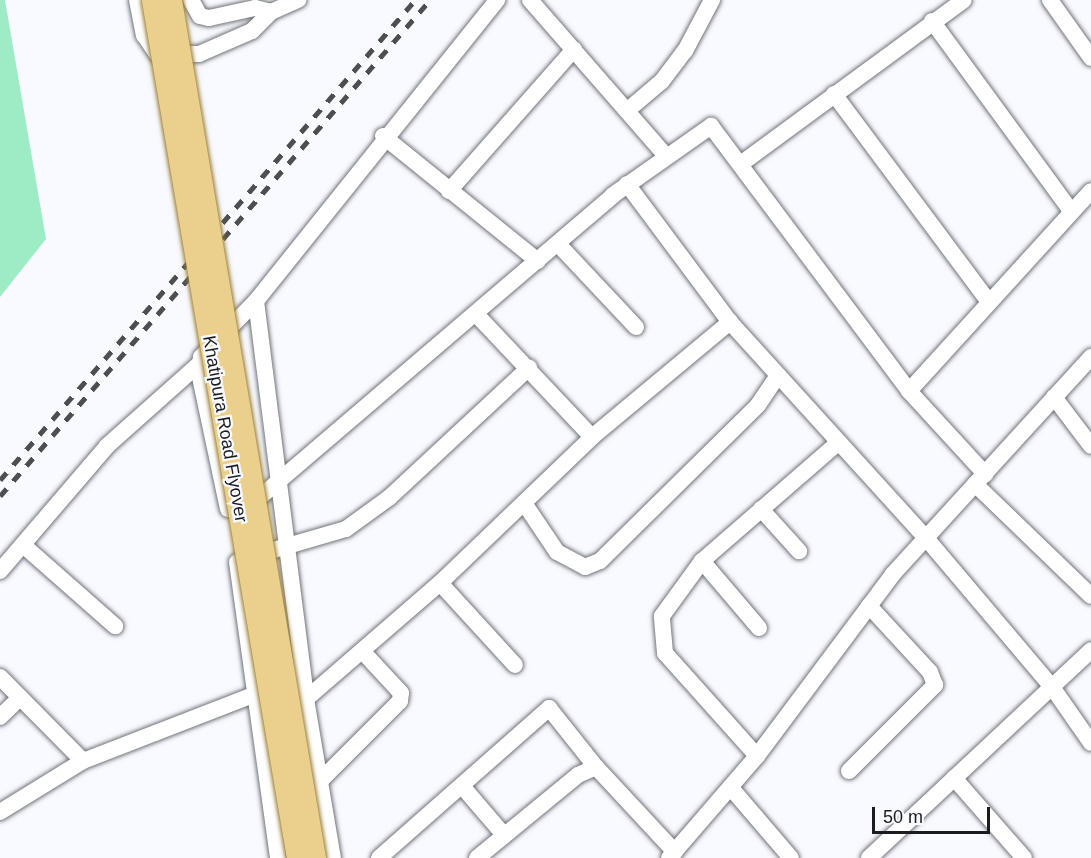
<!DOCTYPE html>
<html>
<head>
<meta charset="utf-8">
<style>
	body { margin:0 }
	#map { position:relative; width:1091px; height:858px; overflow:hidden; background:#f8faff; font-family:Helvetica,sans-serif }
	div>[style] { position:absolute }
	.green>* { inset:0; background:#9decc5 }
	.roads { filter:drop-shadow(0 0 2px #70747a) drop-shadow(0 0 2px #70747a) }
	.minor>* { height:16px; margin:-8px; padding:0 8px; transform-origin:8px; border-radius:8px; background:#fff }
	.rail>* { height:4.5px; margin-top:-2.25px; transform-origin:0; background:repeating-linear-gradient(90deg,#4d4e51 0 10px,transparent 0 20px) }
	.bridges { filter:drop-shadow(0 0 2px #997d35) drop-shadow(0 0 2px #997d35) }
	.major-bridge>* { height:21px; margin:-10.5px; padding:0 10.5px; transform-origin:10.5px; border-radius:10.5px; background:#ebd08d }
	span { translate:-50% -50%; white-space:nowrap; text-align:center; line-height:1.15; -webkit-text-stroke:4.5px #f8faff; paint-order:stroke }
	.street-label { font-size:18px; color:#1b1c1f }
	.scale { position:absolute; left:872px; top:807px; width:118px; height:27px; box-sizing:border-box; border:3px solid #1b1c1f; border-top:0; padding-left:8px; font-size:18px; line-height:21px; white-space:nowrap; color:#1b1c1f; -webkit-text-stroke:4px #f8faff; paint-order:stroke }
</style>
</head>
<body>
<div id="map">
	<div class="green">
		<div style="clip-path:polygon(0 0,5px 0,46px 239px,0 297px)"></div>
	</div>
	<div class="roads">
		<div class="minor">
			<div style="left:137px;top:0;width:36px;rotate:79deg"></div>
			<div style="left:144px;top:35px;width:23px;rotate:56deg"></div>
			<div style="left:157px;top:54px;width:42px"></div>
			<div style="left:199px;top:54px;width:58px;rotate:-23.5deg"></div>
			<div style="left:252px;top:31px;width:27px;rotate:-45deg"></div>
			<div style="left:271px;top:12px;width:30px;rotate:-24deg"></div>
			<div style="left:191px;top:0;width:18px;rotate:61deg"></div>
			<div style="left:200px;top:16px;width:9px;rotate:13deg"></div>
			<div style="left:209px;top:18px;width:47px;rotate:-12.3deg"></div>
			<div style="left:255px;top:8px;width:16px;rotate:14deg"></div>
			<div style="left:530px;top:0;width:207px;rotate:48.9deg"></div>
			<div style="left:1050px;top:0;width:71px;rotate:54.7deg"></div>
			<div style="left:932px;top:21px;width:235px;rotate:53.8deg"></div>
			<div style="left:834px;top:94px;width:259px;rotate:53.3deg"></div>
			<div style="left:629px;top:109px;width:43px;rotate:-40.3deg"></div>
			<div style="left:662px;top:81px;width:38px;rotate:-53deg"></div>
			<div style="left:685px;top:51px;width:58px;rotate:-62.1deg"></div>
			<div style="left:383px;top:136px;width:199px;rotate:38.9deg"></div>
			<div style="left:742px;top:163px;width:275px;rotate:-36.3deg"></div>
			<div style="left:627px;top:184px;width:172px;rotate:53.3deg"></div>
			<div style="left:730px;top:322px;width:292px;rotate:47.8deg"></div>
			<div style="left:926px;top:538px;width:195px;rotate:49.8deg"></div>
			<div style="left:1052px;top:687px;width:68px;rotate:55.1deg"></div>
			<div style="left:449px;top:191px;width:189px;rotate:-48.6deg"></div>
			<div style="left:558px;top:244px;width:114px;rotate:46.8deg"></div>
			<div style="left:256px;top:301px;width:401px;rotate:82.8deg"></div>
			<div style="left:306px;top:699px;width:161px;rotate:80.4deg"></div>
			<div style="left:476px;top:314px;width:169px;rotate:46.7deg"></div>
			<div style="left:909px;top:391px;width:270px;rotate:-47.7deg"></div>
			<div style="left:1054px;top:397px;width:61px;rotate:52.9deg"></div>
			<div style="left:975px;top:484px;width:161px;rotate:44deg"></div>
			<div style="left:524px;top:503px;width:59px;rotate:56deg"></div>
			<div style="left:557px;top:552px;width:32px;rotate:28deg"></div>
			<div style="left:585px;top:567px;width:16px;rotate:-22deg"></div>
			<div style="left:600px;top:561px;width:222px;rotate:-44.6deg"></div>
			<div style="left:758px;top:405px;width:36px;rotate:-56deg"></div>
			<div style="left:228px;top:509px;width:139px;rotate:-102deg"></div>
			<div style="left:199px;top:373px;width:16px;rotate:-83deg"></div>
			<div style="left:201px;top:357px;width:78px;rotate:-45.5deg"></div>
			<div style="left:256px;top:301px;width:386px;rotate:-51.3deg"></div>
			<div style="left:246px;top:509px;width:483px;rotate:-40.5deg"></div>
			<div style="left:613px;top:195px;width:120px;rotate:-35.1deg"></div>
			<div style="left:711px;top:126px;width:331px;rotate:53.2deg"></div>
			<div style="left:909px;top:391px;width:113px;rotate:47.5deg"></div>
			<div style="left:761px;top:509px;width:57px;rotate:47.9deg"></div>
			<div style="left:23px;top:545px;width:123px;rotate:41.4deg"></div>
			<div style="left:253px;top:556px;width:97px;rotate:-16.2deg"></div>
			<div style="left:346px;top:529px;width:54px;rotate:-36deg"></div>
			<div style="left:390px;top:497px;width:190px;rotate:-42.9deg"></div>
			<div style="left:702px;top:561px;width:88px;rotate:49.6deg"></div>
			<div style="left:237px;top:562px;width:299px;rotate:82.1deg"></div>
			<div style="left:0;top:571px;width:165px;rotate:-49.4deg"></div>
			<div style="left:107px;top:446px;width:123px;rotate:-41.7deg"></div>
			<div style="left:440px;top:583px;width:111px;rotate:47.6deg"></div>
			<div style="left:0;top:677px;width:118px;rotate:45.3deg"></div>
			<div style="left:306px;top:699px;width:177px;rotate:-40.9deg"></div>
			<div style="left:440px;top:583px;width:211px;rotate:-43.8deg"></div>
			<div style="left:592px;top:437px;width:180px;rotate:-39.8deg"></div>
			<div style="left:0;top:717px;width:28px;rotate:-44deg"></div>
			<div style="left:757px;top:756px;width:138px;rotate:-131.8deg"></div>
			<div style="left:665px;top:653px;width:37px;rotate:-95deg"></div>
			<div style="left:662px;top:616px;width:68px;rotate:-54deg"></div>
			<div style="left:702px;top:561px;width:181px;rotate:-41deg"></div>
			<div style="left:849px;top:771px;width:122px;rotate:-45deg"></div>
			<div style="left:935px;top:685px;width:14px;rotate:-111deg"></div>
			<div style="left:930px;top:672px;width:90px;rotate:-132.7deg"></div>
			<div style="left:954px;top:778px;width:106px;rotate:48.8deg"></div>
			<div style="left:318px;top:783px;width:116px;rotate:-45deg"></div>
			<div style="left:400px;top:701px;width:8px;rotate:-83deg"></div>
			<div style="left:401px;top:693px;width:56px;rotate:-132.8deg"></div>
			<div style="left:462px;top:786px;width:65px;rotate:49.4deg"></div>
			<div style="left:731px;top:788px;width:92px;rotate:49.4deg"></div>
			<div style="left:0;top:812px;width:97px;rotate:-31.6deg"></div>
			<div style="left:83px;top:761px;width:186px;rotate:-21.2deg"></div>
			<div style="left:379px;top:858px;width:227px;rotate:-41.4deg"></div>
			<div style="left:549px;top:708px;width:75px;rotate:51.5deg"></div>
			<div style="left:477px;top:858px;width:131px;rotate:-39.4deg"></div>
			<div style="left:578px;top:775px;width:20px;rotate:-24deg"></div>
			<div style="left:596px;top:767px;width:116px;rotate:47.1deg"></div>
			<div style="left:669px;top:858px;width:135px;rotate:-49.2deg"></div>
			<div style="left:757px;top:756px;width:227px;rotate:-53.2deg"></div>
			<div style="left:893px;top:574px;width:294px;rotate:-47.6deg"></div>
			<div style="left:869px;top:858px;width:304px;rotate:-43.1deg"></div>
		</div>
	</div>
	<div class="rail">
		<div style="left:0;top:480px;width:635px;rotate:-49.15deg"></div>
		<div style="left:0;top:496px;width:656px;rotate:-49.08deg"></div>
	</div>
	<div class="bridges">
		<div class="major-bridge">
			<div style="left:152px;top:0;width:870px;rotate:80.41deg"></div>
			<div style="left:171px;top:0;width:870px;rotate:80.47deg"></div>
		</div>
	</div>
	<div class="street-label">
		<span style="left:225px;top:429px;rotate:80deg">Khatipura Road Flyover</span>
	</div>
	<div class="scale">50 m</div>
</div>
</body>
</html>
